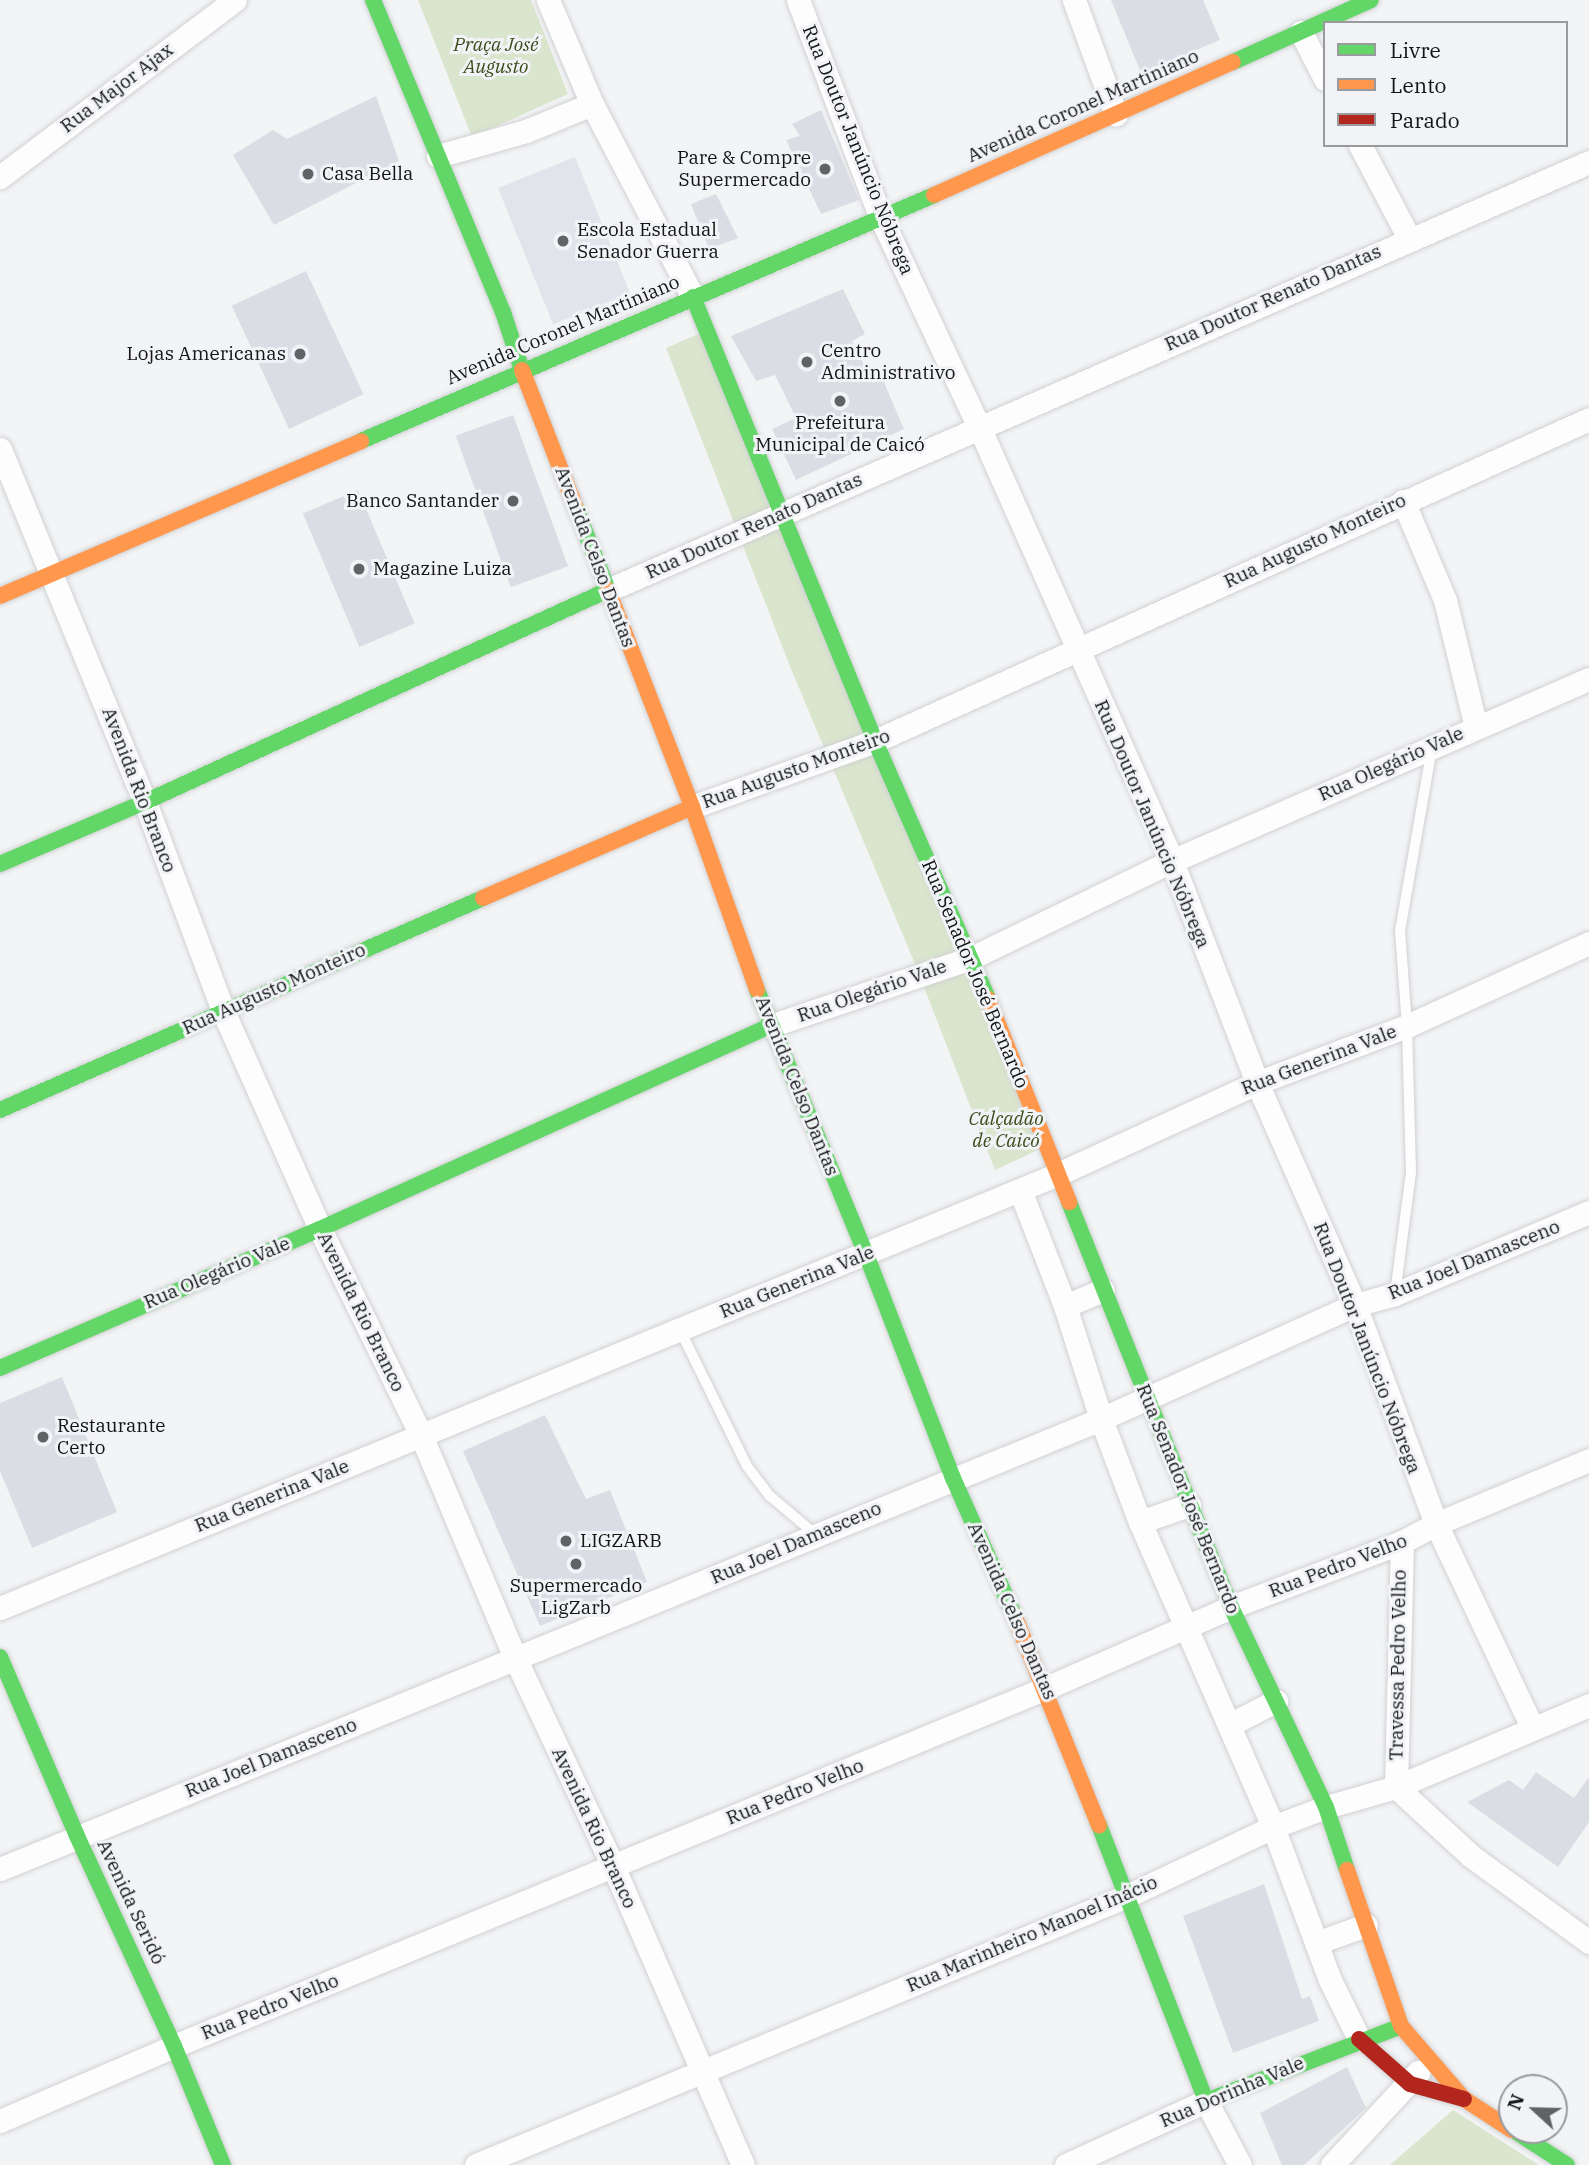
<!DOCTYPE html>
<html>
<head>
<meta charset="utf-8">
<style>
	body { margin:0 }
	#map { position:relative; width:1589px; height:2165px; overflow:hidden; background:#f3f4f6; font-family:"IBM Plex Serif",serif }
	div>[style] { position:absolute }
	.built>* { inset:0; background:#e2e4eb; transform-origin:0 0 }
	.green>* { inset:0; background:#dae5cd }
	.building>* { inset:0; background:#dbdde4; transform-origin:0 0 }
	.roads { filter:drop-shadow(0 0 2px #d0d1d3) drop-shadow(0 0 2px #d0d1d3) }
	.lane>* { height:10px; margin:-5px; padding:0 5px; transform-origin:5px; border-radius:5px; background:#fdfdfe }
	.street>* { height:23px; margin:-11.5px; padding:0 11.5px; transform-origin:11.5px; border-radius:11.5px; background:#fdfdfe }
	.fast>* { height:16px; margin:-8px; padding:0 8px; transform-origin:8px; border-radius:8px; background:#63d668 }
	.slow>* { height:16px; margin:-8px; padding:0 8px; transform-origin:8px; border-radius:8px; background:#ff974d }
	.jam>* { height:16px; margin:-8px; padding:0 8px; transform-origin:8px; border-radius:8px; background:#b3261e }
	.dots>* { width:19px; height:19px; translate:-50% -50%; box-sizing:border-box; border:4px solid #f2f3f7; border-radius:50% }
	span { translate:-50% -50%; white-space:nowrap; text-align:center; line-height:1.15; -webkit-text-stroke:6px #f2f3f7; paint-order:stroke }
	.park-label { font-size:19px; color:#3b4d1a; font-style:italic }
	.street-label { font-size:19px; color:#131415 }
	.poi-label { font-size:19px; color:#131415 }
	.right { translate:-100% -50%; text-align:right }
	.left { translate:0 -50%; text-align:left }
	.legend { position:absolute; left:1323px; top:21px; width:245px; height:126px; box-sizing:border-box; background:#f2f3f7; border:2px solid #999a9d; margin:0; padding:9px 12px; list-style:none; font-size:21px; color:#131415 }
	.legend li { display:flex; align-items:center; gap:14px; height:35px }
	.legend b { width:35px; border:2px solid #999a9d }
	.north { position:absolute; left:1498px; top:2074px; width:70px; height:70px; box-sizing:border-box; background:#f2f3f7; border:2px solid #999a9d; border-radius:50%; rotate:292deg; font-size:19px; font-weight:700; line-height:28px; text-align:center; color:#131415 }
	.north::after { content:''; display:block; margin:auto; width:24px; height:32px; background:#616264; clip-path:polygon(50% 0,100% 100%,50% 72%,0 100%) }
</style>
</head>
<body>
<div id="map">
	<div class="built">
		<div style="left:575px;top:157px;width:147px;height:83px;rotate:68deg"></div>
	</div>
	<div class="green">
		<div style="clip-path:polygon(418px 0,531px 0,568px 94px,472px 137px)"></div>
		<div style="clip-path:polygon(703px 332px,1040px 1149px,995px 1170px,913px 959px,791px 669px,666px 348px)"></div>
		<div style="clip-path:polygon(1453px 2110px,1539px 2165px,1390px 2165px)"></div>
	</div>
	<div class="building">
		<div style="clip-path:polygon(1111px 0,1203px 0,1220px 40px,1141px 73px)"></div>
		<div style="clip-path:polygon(376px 96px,399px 161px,274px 225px,233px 155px,273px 130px,287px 139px)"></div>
		<div style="clip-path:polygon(821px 110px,859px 200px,821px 214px,786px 140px,800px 136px,792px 124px)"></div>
		<div style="clip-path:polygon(716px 194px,738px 238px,709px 249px,691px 204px)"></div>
		<div style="left:306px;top:271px;width:136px;height:82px;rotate:65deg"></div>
		<div style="clip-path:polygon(843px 289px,865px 334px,852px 341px,873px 383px,882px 378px,904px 429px,796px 480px,772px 429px,796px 418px,775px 375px,756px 381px,731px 336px)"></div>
		<div style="left:513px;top:415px;width:161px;height:61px;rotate:70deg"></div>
		<div style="left:358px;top:490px;width:145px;height:60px;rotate:67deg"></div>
		<div style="clip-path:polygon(62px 1377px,117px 1512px,32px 1548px,0 1471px,0 1403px)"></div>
		<div style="clip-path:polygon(545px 1415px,586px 1499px,610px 1490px,647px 1582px,540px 1626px,463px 1451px)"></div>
		<div style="clip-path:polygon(1536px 1772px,1574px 1798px,1589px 1777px,1589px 1822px,1558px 1867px,1467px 1802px,1509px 1780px,1523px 1790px)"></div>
		<div style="clip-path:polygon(1264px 1884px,1302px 1999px,1310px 1996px,1319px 2021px,1233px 2053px,1183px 1916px)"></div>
		<div style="clip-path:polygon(1347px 2067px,1366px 2108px,1304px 2165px,1282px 2165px,1260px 2113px)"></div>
	</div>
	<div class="roads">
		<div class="lane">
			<div style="left:1395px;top:1294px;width:123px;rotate:-82.5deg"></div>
			<div style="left:1411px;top:1172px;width:146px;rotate:-91.6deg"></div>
			<div style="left:1407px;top:1026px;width:95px;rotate:-94.2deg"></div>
			<div style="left:1400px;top:931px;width:186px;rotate:-80.1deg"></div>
			<div style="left:680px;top:1330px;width:152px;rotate:63.8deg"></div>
			<div style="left:747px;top:1466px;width:38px;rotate:53deg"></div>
			<div style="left:770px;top:1496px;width:60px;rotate:40.3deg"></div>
		</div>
		<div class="street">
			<div style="left:548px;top:0;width:113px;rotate:67.1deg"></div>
			<div style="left:592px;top:104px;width:218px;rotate:62.4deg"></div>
			<div style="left:798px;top:0;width:233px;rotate:69.2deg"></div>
			<div style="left:881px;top:218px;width:233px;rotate:64.9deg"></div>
			<div style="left:980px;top:429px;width:473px;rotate:66deg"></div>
			<div style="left:1172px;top:861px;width:238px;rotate:69deg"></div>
			<div style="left:1257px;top:1083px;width:243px;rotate:66.2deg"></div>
			<div style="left:1355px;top:1305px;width:233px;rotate:69.7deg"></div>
			<div style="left:1436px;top:1524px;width:225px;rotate:64.7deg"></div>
			<div style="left:1074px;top:0;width:122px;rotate:69.9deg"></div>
			<div style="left:1301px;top:32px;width:53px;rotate:62.9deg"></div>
			<div style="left:1360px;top:145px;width:105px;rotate:62.2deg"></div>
			<div style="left:438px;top:156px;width:91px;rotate:-15.9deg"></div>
			<div style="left:526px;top:131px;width:71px;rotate:-22.2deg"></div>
			<div style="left:0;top:177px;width:294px;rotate:-37deg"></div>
			<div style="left:0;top:449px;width:382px;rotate:67.7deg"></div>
			<div style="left:145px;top:802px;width:223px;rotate:69.5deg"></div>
			<div style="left:223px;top:1011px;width:239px;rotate:66deg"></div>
			<div style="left:320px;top:1229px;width:229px;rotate:63.9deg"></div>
			<div style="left:421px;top:1435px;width:244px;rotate:67.1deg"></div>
			<div style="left:516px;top:1660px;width:228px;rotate:64.8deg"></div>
			<div style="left:613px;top:1866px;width:326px;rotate:66.5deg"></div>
			<div style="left:1403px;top:501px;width:108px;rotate:67deg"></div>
			<div style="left:1445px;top:600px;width:131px;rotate:76.3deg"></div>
			<div style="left:608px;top:590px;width:1070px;rotate:-23.57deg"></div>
			<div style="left:692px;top:807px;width:195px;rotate:-19.8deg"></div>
			<div style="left:875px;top:741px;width:783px;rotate:-24.27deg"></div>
			<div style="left:770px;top:1026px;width:212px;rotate:-18.7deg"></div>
			<div style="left:971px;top:958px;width:223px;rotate:-25.8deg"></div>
			<div style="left:1172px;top:861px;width:455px;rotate:-23.6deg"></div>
			<div style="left:1020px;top:1190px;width:124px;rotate:68.8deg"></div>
			<div style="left:1065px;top:1306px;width:119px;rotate:72.3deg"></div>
			<div style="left:1101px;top:1419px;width:110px;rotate:69.3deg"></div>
			<div style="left:1140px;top:1522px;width:333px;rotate:66.4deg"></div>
			<div style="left:1273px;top:1827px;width:163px;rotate:69.6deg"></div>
			<div style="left:1330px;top:1980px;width:66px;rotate:63.8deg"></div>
			<div style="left:1065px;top:1306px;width:41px;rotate:-22.8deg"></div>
			<div style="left:1140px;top:1522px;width:52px;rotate:-19.1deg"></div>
			<div style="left:1402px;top:1542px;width:245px;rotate:91.4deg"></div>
			<div style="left:1396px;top:1787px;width:102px;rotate:42.6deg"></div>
			<div style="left:1471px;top:1856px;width:146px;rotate:36.1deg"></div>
			<div style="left:0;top:1608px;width:1144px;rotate:-22.3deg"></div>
			<div style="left:1058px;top:1174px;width:219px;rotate:-24.6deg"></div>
			<div style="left:1257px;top:1083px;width:160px;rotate:-20.8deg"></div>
			<div style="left:1407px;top:1026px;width:200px;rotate:-24.5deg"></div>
			<div style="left:1229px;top:1725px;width:53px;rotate:-27.1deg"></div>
			<div style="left:0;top:1869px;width:1189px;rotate:-22.23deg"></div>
			<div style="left:1101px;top:1419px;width:278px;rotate:-24.2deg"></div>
			<div style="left:1355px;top:1305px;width:41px;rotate:-15.4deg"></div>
			<div style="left:1395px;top:1294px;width:211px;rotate:-22.9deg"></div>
			<div style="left:1316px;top:1943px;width:53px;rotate:-19.8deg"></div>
			<div style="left:0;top:2121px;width:189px;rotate:-23.3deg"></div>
			<div style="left:174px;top:2046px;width:943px;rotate:-22.32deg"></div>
			<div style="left:1046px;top:1688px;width:202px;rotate:-23.6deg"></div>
			<div style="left:1231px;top:1607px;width:183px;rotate:-20.8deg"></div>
			<div style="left:1402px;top:1542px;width:38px;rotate:-28deg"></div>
			<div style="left:1436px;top:1524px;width:166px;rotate:-22.7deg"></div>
			<div style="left:476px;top:2165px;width:704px;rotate:-22.45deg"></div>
			<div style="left:1127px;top:1896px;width:161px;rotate:-25.3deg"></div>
			<div style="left:1273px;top:1827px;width:57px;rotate:-20.7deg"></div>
			<div style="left:1326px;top:1807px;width:73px;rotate:-15.9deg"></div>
			<div style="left:1396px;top:1787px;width:210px;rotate:-23deg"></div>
			<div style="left:1066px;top:2165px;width:154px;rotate:-24.6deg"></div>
			<div style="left:1206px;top:2101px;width:72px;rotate:62deg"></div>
			<div style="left:1332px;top:2165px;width:127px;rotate:-47.2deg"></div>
		</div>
		<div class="fast">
			<div style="left:373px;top:0;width:338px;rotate:67.4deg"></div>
			<div style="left:503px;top:312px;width:61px;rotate:71.9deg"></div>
			<div style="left:1233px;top:62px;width:151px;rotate:-24.2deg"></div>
			<div style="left:693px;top:297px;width:480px;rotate:67.7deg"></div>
			<div style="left:875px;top:741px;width:282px;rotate:66.3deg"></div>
			<div style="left:361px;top:441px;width:624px;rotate:-23.23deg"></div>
			<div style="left:0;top:864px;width:158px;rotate:-23.2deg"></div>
			<div style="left:145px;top:802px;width:509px;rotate:-24.6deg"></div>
			<div style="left:608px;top:590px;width:90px;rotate:-111.4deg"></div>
			<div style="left:757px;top:990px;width:286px;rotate:67.6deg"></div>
			<div style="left:866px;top:1254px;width:240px;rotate:68.8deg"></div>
			<div style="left:953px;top:1478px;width:150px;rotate:66deg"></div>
			<div style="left:0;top:1110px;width:527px;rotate:-23.7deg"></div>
			<div style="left:1069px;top:1202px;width:436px;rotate:68.2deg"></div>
			<div style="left:1231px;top:1607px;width:221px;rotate:64.6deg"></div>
			<div style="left:1326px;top:1807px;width:66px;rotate:71.6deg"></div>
			<div style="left:0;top:1368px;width:349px;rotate:-23.5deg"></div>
			<div style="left:320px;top:1229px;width:494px;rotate:-24.3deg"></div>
			<div style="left:0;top:1657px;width:195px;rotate:66.7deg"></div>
			<div style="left:77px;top:1836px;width:231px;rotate:65.2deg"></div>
			<div style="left:174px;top:2046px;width:129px;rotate:67.6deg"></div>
			<div style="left:1099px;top:1825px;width:296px;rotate:68.8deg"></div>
			<div style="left:1206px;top:2101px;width:209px;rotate:-21deg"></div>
			<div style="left:1513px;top:2130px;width:64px;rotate:32.9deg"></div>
		</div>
		<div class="slow">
			<div style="left:934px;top:195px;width:327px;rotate:-24deg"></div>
			<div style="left:522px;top:370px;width:146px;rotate:68.7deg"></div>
			<div style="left:608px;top:590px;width:233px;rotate:68.8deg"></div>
			<div style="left:692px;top:807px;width:194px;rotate:70.4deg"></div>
			<div style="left:0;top:596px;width:393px;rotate:-23.2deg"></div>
			<div style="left:483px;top:898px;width:228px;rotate:-23.5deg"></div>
			<div style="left:988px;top:999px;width:219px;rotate:68.2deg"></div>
			<div style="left:1014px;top:1615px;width:227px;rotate:68deg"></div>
			<div style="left:1347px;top:1870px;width:165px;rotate:70.9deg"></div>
			<div style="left:1401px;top:2026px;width:96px;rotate:49.2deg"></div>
			<div style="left:1464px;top:2099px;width:57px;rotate:32.9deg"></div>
		</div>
		<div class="jam">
			<div style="left:1359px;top:2039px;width:68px;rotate:41.4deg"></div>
			<div style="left:1410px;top:2084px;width:56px;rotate:15.5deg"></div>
		</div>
	</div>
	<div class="dots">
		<div style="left:825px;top:169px;background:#616264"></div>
		<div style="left:308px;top:174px;background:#616264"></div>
		<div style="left:563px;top:241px;background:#616264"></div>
		<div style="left:300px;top:354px;background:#616264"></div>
		<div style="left:807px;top:362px;background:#616264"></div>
		<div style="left:840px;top:401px;background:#616264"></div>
		<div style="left:513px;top:501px;background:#616264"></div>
		<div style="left:359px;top:569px;background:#616264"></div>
		<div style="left:43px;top:1437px;background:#616264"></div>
		<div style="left:566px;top:1541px;background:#616264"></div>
		<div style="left:576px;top:1564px;background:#616264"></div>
	</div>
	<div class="park-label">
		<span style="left:496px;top:56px">Praça José<br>Augusto</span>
		<span style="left:1006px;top:1130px">Calçadão<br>de Caicó</span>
	</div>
	<div class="street-label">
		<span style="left:117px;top:88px;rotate:-37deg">Rua Major Ajax</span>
		<span style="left:1083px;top:106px;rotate:-24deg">Avenida Coronel Martiniano</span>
		<span style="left:858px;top:150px;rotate:68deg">Rua Doutor Janúncio Nóbrega</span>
		<span style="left:1273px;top:298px;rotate:-24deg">Rua Doutor Renato Dantas</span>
		<span style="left:563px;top:330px;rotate:-23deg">Avenida Coronel Martiniano</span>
		<span style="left:754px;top:526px;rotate:-24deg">Rua Doutor Renato Dantas</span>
		<span style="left:1315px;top:541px;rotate:-25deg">Rua Augusto Monteiro</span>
		<span style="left:595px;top:557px;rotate:69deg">Avenida Celso Dantas</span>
		<span style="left:1391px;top:764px;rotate:-24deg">Rua Olegário Vale</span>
		<span style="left:796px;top:769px;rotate:-20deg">Rua Augusto Monteiro</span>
		<span style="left:139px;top:790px;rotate:69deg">Avenida Rio Branco</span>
		<span style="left:1152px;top:824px;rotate:67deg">Rua Doutor Janúncio Nóbrega</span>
		<span style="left:975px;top:974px;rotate:67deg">Rua Senador José Bernardo</span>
		<span style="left:274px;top:989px;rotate:-24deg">Rua Augusto Monteiro</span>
		<span style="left:872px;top:991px;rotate:-19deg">Rua Olegário Vale</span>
		<span style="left:1319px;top:1060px;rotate:-21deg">Rua Generina Vale</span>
		<span style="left:797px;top:1086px;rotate:68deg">Avenida Celso Dantas</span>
		<span style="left:1474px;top:1260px;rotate:-22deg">Rua Joel Damasceno</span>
		<span style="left:217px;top:1273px;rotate:-23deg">Rua Olegário Vale</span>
		<span style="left:797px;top:1282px;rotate:-22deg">Rua Generina Vale</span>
		<span style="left:361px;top:1312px;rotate:64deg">Avenida Rio Branco</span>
		<span style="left:1367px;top:1348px;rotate:69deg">Rua Doutor Janúncio Nóbrega</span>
		<span style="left:272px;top:1496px;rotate:-22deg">Rua Generina Vale</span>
		<span style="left:1188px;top:1499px;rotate:68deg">Rua Senador José Bernardo</span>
		<span style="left:796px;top:1543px;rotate:-23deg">Rua Joel Damasceno</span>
		<span style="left:1338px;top:1566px;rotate:-21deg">Rua Pedro Velho</span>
		<span style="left:1012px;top:1611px;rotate:66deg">Avenida Celso Dantas</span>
		<span style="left:1398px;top:1665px;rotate:-89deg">Travessa Pedro Velho</span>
		<span style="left:271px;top:1758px;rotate:-22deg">Rua Joel Damasceno</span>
		<span style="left:795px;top:1792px;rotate:-22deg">Rua Pedro Velho</span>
		<span style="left:594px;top:1828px;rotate:65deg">Avenida Rio Branco</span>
		<span style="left:131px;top:1902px;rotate:65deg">Avenida Seridó</span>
		<span style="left:1032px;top:1934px;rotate:-23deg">Rua Marinheiro Manoel Inácio</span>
		<span style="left:270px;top:2007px;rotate:-22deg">Rua Pedro Velho</span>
		<span style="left:1232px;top:2092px;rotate:-23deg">Rua Dorinha Vale</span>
	</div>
	<div class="poi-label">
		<span class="right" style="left:811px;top:169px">Pare &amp; Compre<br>Supermercado</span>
		<span class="left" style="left:322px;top:174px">Casa Bella</span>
		<span class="left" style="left:577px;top:241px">Escola Estadual<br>Senador Guerra</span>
		<span class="left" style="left:821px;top:362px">Centro<br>Administrativo</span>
		<span class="right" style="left:286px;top:354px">Lojas Americanas</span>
		<span style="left:840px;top:434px">Prefeitura<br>Municipal de Caicó</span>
		<span class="right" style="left:499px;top:501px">Banco Santander</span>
		<span class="left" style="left:373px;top:569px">Magazine Luiza</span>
		<span class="left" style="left:57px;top:1437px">Restaurante<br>Certo</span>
		<span class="left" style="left:580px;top:1541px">LIGZARB</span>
		<span style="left:576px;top:1597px">Supermercado<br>LigZarb</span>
	</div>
	<ul class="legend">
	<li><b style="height:9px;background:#63d668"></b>Livre</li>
	<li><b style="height:9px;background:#ff974d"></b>Lento</li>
	<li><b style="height:9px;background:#b3261e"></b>Parado</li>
	</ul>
	<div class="north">N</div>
</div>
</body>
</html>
